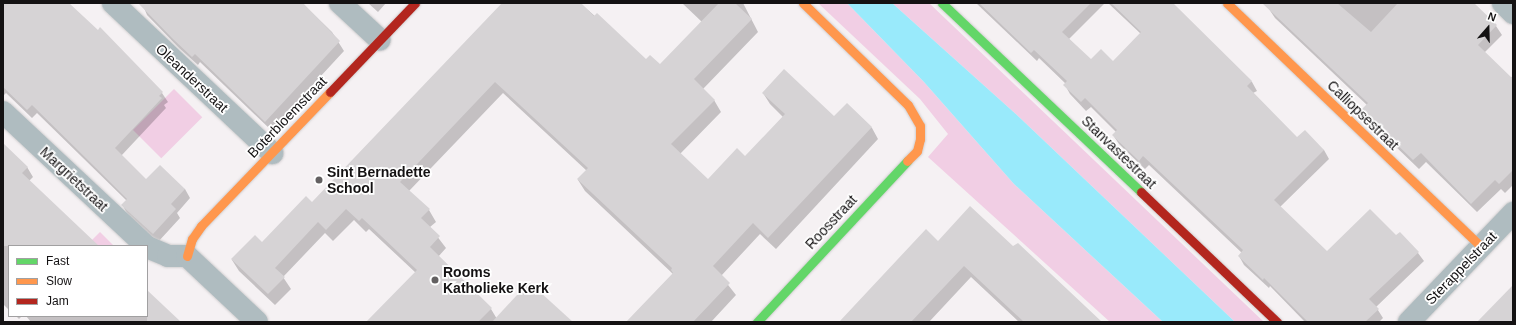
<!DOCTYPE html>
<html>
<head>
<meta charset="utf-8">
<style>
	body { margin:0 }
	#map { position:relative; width:1516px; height:325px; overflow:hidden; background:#f5f1f3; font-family:Arial,sans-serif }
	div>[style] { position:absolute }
	.green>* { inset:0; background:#f1cee4; transform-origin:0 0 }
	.water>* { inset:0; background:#99eafb }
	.shadow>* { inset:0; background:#0003 }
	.building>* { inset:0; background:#d6d3d5 }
	.roads { filter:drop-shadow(0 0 1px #d0cecf) drop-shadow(0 0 1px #d0cecf) }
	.street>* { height:22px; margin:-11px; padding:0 11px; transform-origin:11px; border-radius:11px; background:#afbcc0 }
	.fast>* { height:9px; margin:-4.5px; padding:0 4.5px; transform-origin:4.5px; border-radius:4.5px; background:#63d668 }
	.slow>* { height:9px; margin:-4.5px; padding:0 4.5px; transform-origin:4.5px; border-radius:4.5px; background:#ff974d }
	.jam>* { height:9px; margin:-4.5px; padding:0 4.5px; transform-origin:4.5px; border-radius:4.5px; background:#b3261e }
	.dots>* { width:11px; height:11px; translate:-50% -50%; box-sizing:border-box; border:2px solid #fff; border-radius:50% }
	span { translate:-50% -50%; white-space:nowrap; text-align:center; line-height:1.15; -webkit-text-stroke:3.5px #fff; paint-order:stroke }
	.street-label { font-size:14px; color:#141213 }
	.poi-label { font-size:14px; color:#141213; font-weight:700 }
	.left { translate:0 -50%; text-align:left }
	.frame { position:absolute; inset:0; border:4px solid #141213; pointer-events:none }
	.legend { position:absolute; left:8px; top:245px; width:140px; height:72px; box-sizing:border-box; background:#fff; border:1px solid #a1a0a1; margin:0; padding:5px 7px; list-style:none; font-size:12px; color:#141213 }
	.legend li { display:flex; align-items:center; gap:8px; height:20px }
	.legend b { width:20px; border:1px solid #a1a0a1 }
	.north { position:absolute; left:1468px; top:8px; width:40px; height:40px; -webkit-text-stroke:3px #fff; paint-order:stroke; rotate:20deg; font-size:11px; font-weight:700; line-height:16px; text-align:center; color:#141213 }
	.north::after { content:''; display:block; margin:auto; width:14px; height:18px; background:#141213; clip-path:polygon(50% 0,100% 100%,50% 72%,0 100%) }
</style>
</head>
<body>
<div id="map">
	<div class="green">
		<div style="clip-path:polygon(818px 3px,847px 3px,924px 82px,1014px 184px,1163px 322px,1110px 322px,928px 157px,948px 134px,920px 99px)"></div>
		<div style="clip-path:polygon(892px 3px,929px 3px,1264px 322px,1235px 322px,1019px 117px)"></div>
		<div style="left:174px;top:89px;width:40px;height:58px;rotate:45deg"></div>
		<div style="clip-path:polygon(100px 232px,114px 246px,86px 246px)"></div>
	</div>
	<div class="water">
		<div style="clip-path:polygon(847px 3px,892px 3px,1019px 117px,1235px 322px,1163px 322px,1014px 184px,924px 82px)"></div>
	</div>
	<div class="shadow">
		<div style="clip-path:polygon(3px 3px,67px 3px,98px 31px,100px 29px,162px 93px,168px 102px,164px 105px,166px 108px,121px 156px,146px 181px,185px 189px,190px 198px,177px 213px,180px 218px,158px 242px,128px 215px,123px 206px,127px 201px,37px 113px,32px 118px,6px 93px,3px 96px)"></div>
		<div style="clip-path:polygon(142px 3px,302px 3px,332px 32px,344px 51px,271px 130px,200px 62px,198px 65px,179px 48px,147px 15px)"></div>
		<div style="clip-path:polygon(368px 3px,386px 3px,378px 12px)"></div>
		<div style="clip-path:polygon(503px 3px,580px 3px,646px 61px,660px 66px,702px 22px,682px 3px,743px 3px,758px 32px,703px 89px,714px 100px,721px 112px,680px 154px,708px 181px,745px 158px,783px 117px,770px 104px,763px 93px,834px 118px,847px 104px,872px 128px,878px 139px,776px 249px,760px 234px,721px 276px,736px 295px,711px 322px,627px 322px,673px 274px,585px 191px,578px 180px,587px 171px,503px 93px,409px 191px,429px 210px,436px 222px,430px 227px,446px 248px,438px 257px,491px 309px,497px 319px,572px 322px,368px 322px,416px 273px,369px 229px,366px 232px,354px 220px,333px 241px,325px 233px,283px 277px,291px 289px,275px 305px,239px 271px,232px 260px,262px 244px,312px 203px)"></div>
		<div style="clip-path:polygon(976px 3px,1105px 3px,1069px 39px,1091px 61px,1113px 62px,1141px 34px,1108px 3px,1170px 3px,1252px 82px,1257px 91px,1253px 93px,1297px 139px,1324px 150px,1329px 159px,1280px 207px,1327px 253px,1397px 237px,1418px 253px,1424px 261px,1376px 307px,1383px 318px,1379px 322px,1305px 322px,1270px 286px,1269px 288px,1244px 265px,1239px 256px,1242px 253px,1149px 165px,1145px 169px,1119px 144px,1113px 135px,1116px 132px,1091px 107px,1086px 111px,1070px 94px,1065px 85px,1066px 84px,1039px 58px,1037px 61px)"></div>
		<div style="clip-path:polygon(1275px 3px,1450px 3px,1479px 9px,1496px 26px,1502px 35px,1484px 53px,1511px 78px,1513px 75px,1513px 185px,1505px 193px,1501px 189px,1477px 212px,1426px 162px,1419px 169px,1368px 120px,1363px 111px,1368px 106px,1275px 18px,1269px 9px)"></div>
		<div style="clip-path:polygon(3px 156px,27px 167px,33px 177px,29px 181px,94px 246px,9px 246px,9px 310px,3px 304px)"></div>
		<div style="clip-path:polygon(938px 242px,1013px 248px,1101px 322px,1019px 322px,971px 277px,929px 322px,843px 322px)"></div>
		<div style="clip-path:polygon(147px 291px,176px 322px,31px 322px,26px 316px,147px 316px)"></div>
		<div style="clip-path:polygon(16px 316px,22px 316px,19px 319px)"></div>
	</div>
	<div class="building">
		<div style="clip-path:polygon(3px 3px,69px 3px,98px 30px,100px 27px,163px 92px,159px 96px,162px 98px,115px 148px,146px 179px,160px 165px,185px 189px,171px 204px,176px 209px,153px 234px,121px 205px,127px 199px,96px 168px,32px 105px,27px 110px,3px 87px)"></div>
		<div style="clip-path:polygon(138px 3px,303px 3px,340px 41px,265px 122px,195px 54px,192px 57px,173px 39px)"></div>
		<div style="clip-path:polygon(502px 3px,581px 3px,594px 16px,597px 13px,646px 59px,650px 55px,660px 64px,719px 3px,735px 3px,752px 19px,694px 79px,715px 100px,671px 144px,708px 179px,737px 148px,745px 156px,785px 114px,762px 93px,784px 69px,834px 116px,847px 103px,872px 127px,768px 238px,753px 223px,713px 266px,730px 283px,693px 322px,626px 322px,673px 273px,671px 270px,672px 268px,577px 179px,588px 168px,495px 82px,400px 182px,430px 209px,421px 218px,440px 236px,430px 247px,492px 308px,478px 322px,366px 322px,417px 270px,362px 218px,359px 221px,346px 209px,326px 230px,318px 222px,275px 268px,285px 277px,268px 294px,231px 259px,255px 235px,262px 242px,306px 196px,312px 202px)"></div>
		<div style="clip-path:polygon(979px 3px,1091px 3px,1062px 32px,1091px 59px,1101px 49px,1113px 61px,1141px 32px,1111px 3px,1173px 3px,1252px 81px,1247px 86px,1297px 137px,1305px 130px,1324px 150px,1274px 200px,1327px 251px,1370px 209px,1396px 235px,1400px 232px,1419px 252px,1369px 299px,1379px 309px,1365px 322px,1308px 322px,1264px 278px,1263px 280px,1238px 256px,1243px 250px,1143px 156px,1139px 161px,1112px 135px,1117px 130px,1085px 98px,1081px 102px,1063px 85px,1067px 81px,1034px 50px,1031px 53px)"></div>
		<div style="clip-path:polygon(1262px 3px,1337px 3px,1371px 32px,1398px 3px,1474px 3px,1497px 25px,1478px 45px,1513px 79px,1513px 170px,1499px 184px,1495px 180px,1471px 204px,1421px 153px,1413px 160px,1361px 110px,1368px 103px)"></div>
		<div style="clip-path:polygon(3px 143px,28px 167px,22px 173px,99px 246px,3px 246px)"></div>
		<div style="clip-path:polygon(970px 206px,1013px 246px,1018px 243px,1102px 322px,1024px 322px,964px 266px,911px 322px,839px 322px,926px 229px,938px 241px)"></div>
		<div style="clip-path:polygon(529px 282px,573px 322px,492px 322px)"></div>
		<div style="clip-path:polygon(1513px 285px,1513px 322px,1477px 322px)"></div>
		<div style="clip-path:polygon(147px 290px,181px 322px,147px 322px)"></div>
	</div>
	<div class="roads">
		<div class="street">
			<div style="left:113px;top:3px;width:219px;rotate:43.3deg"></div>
			<div style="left:340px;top:3px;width:54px;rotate:42.8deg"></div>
			<div style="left:1503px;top:3px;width:14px;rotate:45deg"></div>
			<div style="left:3px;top:112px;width:196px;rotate:43.1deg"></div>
			<div style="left:147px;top:247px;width:23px;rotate:23deg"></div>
			<div style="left:168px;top:256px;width:19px"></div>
			<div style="left:187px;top:256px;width:96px;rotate:43.3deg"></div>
			<div style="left:1409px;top:322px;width:151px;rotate:-46.3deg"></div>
		</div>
		<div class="fast">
			<div style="left:942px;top:3px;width:274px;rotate:43.5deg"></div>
			<div style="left:757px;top:322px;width:220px;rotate:-47deg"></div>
		</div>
		<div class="slow">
			<div style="left:803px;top:3px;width:146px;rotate:44.2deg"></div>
			<div style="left:908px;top:105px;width:24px;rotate:60deg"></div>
			<div style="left:920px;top:126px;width:13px;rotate:90deg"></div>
			<div style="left:920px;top:139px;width:12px;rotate:104deg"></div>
			<div style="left:917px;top:151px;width:14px;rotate:135deg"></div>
			<div style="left:1227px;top:3px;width:351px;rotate:43.8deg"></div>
			<div style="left:187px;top:256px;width:18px;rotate:-74deg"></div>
			<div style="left:192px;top:239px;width:16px;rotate:-55deg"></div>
			<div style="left:201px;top:226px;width:186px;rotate:-46.1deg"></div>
		</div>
		<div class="jam">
			<div style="left:330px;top:92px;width:123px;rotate:-46.3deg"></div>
			<div style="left:1141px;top:192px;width:188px;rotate:43.7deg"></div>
		</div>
	</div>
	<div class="dots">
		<div style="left:319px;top:180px;background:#636061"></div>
		<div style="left:435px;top:280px;background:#636061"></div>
	</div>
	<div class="street-label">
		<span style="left:192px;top:78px;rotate:43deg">Oleanderstraat</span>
		<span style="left:1363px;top:115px;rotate:44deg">Calliopsestraat</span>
		<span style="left:287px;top:117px;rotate:-46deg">Boterbloemstraat</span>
		<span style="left:1119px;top:152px;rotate:44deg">Stanvastestraat</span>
		<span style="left:74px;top:179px;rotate:43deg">Margrietstraat</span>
		<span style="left:831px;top:222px;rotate:-47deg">Roosstraat</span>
		<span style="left:1461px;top:268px;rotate:-46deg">Sterappelstraat</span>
	</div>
	<div class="poi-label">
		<span class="left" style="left:327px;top:180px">Sint Bernadette<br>School</span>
		<span class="left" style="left:443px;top:280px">Rooms<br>Katholieke Kerk</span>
	</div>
	<div class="frame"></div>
	<ul class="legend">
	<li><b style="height:5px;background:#63d668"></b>Fast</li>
	<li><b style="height:5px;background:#ff974d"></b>Slow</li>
	<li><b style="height:5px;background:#b3261e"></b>Jam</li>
	</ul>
	<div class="north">N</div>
</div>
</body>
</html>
